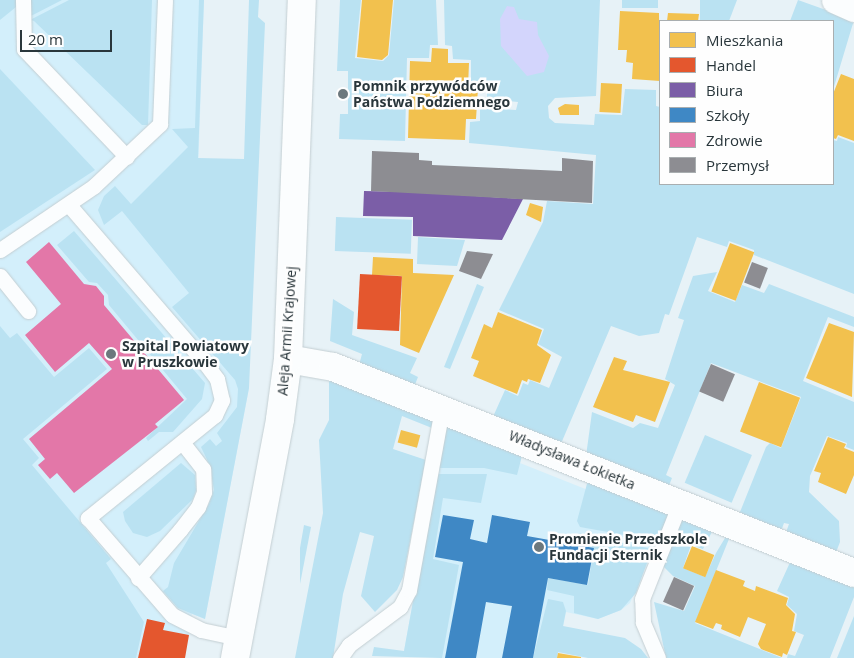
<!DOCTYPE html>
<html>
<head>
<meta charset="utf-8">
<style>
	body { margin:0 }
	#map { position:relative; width:854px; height:658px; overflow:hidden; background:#e7f2f7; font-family:"Open Sans",sans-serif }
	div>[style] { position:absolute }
	.built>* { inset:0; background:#d3effb }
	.green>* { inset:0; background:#bae2f2; transform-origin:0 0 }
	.water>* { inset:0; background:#d3d5fc }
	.homes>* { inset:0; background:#f2c14e; transform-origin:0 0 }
	.shops>* { inset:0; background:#e4572e; transform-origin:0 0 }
	.offices>* { inset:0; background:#7b5ea7 }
	.schools>* { inset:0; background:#3f88c5 }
	.health>* { inset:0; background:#e377a8 }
	.industry>* { inset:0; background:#8d8d92; transform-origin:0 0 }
	.roads { filter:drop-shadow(0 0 1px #c3ced2) drop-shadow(0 0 1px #c3ced2) }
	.service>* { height:15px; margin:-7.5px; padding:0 7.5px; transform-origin:7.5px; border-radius:7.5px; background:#fbfdfe }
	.minor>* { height:28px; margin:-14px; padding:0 14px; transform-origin:14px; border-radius:14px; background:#fbfdfe }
	.tertiary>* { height:28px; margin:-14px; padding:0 14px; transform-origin:14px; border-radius:14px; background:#fbfdfe }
	.dots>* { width:14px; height:14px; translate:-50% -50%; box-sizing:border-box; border:2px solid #fefefe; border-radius:50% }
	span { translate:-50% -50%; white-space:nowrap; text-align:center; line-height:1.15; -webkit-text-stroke:5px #fefefe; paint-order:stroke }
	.poi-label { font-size:14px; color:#29363b; font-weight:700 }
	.left { translate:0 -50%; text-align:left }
	.street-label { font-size:14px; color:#29363b }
	.legend { position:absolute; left:659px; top:20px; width:175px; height:165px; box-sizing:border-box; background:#fefefe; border:1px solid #a9aeb0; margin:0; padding:6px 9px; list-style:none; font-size:15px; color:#29363b }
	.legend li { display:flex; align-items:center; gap:10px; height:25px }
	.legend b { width:25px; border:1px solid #a9aeb0 }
	.scale { position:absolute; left:20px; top:30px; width:92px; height:22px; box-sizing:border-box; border:2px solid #29363b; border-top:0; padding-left:6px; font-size:15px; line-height:18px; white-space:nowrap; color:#29363b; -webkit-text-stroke:4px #fefefe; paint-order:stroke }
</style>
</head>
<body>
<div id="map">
	<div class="built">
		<div style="clip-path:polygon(0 0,204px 0,193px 320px,249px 388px,205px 619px,192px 614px,185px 658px,0 658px)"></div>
		<div style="clip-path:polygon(444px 433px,666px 521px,630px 603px,621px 610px,598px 619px,566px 612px,557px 658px,443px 658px,404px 651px)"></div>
	</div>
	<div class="green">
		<div style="clip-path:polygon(0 0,16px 0,16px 7px,0 20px)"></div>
		<div style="clip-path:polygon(30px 0,62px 0,29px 17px)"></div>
		<div style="clip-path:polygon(69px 0,152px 0,148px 125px,142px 125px,34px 21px,30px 20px)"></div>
		<div style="clip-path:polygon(199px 0,204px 0,198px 158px,244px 159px,249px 0,259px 0,258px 17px,265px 23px,249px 388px,205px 619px,178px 608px,163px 591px,168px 587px,174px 563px,209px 504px,214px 490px,210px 466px,201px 447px,210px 439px,216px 446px,222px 441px,217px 433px,237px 407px,238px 389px,235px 380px,172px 307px,189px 293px,122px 211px,104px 225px,98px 210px,104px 196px,115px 186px,131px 204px,188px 147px,172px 129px,195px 128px)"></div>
		<div style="clip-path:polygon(340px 0,361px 0,355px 58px,383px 61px,389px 55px,394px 0,436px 0,438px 45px,430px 45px,429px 58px,407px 58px,405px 141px,339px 139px,340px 114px,348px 114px,348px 71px,337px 71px)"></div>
		<div style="clip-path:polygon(444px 0,600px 0,596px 96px,555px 98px,548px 106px,549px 118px,555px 123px,594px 125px,595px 114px,622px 115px,625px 89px,656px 90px,656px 106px,660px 107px,660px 184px,833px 184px,833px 140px,837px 141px,838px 137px,854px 143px,854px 294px,754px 255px,754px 250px,729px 241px,727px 247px,697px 237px,669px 315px,665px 314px,659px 333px,639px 336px,611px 326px,560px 446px,492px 419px,505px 390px,518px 396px,523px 383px,528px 385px,530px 380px,549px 388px,562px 357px,538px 344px,544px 329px,499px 310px,543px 222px,547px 201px,593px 204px,596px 155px,469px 143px,470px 122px,480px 121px,480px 108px,516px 110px,518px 102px,487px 99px,487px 85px,471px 85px,471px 60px,453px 59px,452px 46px,445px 45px)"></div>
		<div style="left:622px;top:0;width:36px;height:8px"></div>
		<div style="clip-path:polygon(700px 0,737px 0,729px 21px,700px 21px)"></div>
		<div style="clip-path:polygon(798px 0,854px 20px,833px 90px,833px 21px,790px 21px)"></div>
		<div style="clip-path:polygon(0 69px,95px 170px,0 232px)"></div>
		<div style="left:336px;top:217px;width:76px;height:34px;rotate:2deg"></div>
		<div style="clip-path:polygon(74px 231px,205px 383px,202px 399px,173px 432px,159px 432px,148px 441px,146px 438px,187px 399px,109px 305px,108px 295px,97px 283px,89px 282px,57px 245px)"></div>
		<div style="clip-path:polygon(418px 237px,465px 240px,457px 266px,417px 264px)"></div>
		<div style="clip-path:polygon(717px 272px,708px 291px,735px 302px,742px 285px,764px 293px,769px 284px,854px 317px,854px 327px,828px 317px,803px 381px,854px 402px,854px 450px,846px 447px,847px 443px,827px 436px,810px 476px,809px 492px,839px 521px,840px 542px,835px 555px,785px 535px,789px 524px,784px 523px,780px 534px,738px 517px,766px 447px,770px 443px,781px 448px,801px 397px,711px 363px,666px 475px,672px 478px,668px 488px,586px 456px,592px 412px,633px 428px,640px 423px,658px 428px,675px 385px,665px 379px,684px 320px,678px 318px,693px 276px)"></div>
		<div style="clip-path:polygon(477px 284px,484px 287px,450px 369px,444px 367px)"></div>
		<div style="clip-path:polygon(333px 299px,354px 312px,352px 335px,417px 358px,410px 373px,418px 377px,414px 387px,359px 365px,362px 354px,330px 341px)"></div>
		<div style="clip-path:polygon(0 326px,10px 338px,17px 333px,54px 377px,89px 348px,107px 369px,23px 439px,39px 458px,32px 465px,111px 559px,106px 563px,144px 622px,136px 658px,0 658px)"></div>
		<div style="clip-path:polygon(329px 376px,435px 416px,432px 428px,402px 416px,393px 449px,426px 460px,403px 577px,397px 590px,375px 612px,361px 596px,374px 536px,360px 532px,343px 594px,333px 658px,295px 658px,323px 513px,319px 440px,329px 420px)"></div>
		<div style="clip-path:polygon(446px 421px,523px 452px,517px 475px,484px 468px,437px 468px)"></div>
		<div style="left:705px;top:435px;width:51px;height:52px;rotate:23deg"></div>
		<div style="clip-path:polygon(181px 463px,195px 475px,196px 490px,193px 499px,160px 531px,147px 537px,133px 533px,125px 521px,123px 512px)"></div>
		<div style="clip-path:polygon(436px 474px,487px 474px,481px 503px,443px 498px,433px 559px,459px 565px,442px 658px,372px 656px,374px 647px,404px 651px)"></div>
		<div style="clip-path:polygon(588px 480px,670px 510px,658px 541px,580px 527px,577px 521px)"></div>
		<div style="clip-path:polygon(683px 516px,714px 528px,703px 549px,691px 545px,683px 568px,705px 577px,716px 553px,728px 533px,731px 534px,695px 623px,782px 658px,666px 658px,654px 602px,684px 611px,695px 586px,673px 576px,662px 565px)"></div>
		<div style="clip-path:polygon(304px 525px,311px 527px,300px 584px,300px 548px)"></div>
		<div style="clip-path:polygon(578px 533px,652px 549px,636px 593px,621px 610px,598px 619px,574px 613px,574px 596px,547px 590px,548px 578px,588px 585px,594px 548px,573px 544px)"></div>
		<div style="clip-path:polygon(792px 558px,854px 582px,854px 597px,830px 658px,787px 658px,788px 654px,795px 656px,804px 635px,794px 631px,797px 614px,787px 605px,789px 597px,777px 591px)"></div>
		<div style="clip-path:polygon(548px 599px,563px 602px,566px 611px,563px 626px,625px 638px,641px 649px,648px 658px,588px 658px,558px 652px,557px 658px,533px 658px)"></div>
		<div style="clip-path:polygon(854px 616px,854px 658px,837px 658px)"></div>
	</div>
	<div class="water">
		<div style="clip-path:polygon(507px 6px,514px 7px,519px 19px,537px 22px,538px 35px,549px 56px,544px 72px,527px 76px,501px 46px,500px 19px)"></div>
	</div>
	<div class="homes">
		<div style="clip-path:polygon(362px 0,393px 0,388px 55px,382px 60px,357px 57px)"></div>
		<div style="clip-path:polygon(620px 11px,659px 13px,660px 81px,632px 79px,633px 63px,626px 62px,627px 50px,618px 50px)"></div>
		<div style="clip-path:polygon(668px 13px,699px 14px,698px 21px,667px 21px)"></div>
		<div style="clip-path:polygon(432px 48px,448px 49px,448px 63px,469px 63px,468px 87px,478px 88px,476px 119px,466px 119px,465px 140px,408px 138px,410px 61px,431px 62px)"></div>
		<div style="clip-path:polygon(841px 74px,854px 79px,854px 141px,838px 135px,836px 139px,833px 138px,833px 94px)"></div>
		<div style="left:601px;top:83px;width:21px;height:29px;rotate:3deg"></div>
		<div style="clip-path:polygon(565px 104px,579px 105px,579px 115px,560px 115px,558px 108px)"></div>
		<div style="clip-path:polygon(530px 203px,543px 207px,541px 222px,526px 215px)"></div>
		<div style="left:730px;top:243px;width:26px;height:52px;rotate:21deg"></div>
		<div style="clip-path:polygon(373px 257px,413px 259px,413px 273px,454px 275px,419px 353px,400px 345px,402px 276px,372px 275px)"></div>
		<div style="clip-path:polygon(498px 312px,542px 330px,537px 345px,551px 355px,540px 383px,528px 379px,527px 382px,522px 380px,517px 394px,473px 376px,479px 361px,471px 358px,484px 324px,492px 328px)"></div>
		<div style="clip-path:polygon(829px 323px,854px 332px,852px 397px,806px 378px)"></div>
		<div style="clip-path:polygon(614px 357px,627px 361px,623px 370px,670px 382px,655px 422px,636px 415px,633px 422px,593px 407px)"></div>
		<div style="left:759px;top:382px;width:44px;height:53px;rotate:21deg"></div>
		<div style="left:401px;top:430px;width:20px;height:13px;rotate:15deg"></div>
		<div style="clip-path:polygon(828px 437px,846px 444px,844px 448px,854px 452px,854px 475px,846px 494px,818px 482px,821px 473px,814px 471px)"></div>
		<div style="left:692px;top:546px;width:24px;height:24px;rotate:22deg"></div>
		<div style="clip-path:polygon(716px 570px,745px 581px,743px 586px,755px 591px,756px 586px,788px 598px,786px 605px,795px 614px,792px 631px,796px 632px,787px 655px,783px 653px,782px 657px,761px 649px,758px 644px,766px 624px,748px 617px,740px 637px,721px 629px,722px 625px,716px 623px,713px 629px,695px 622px)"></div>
		<div style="clip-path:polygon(558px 653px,581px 657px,581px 658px,557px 658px)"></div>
	</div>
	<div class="shops">
		<div style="left:360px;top:274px;width:42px;height:55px;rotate:3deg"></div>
		<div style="clip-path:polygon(147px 619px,165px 623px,163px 630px,189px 635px,185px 658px,138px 658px)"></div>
	</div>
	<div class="offices">
		<div style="clip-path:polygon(364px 191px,414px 192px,523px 199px,502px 240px,413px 236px,413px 217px,363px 216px)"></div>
	</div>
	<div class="schools">
		<div style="clip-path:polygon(443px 515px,474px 520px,470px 539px,487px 543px,492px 515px,530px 522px,527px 536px,594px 548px,587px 585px,548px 578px,533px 658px,502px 658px,512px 606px,486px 602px,476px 658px,445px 658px,463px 562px,435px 557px)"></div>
	</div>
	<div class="health">
		<div style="clip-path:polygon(49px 242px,84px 284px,96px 286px,104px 296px,104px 305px,184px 400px,155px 424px,158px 427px,74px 493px,57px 473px,50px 479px,38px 465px,45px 459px,29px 439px,112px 369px,89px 343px,55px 372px,25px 335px,61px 304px,26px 262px)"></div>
	</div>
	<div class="industry">
		<div style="clip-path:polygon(372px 151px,419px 153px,419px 160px,432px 161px,432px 165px,562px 171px,562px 158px,593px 161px,592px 203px,371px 191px)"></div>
		<div style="clip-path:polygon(467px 251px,493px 254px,481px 279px,459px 271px)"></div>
		<div style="left:752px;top:262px;width:17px;height:22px;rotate:21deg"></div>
		<div style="left:711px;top:364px;width:26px;height:30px;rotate:23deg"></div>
		<div style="left:674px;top:577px;width:22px;height:27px;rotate:24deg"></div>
	</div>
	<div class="roads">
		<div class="service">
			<div style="left:23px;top:0;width:49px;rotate:88.8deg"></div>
			<div style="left:24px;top:49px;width:149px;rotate:46.4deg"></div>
			<div style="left:69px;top:205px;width:208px;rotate:49.3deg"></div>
			<div style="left:205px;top:363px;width:20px;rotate:53deg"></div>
			<div style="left:217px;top:379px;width:22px;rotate:77deg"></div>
			<div style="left:222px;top:400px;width:17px;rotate:115deg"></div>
			<div style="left:215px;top:415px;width:164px;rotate:141deg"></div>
			<div style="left:88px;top:518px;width:128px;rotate:49.1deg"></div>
			<div style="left:172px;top:615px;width:33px;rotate:27deg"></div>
			<div style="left:201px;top:630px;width:39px;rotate:12deg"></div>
			<div style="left:0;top:250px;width:114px;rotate:-34.2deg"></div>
			<div style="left:94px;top:186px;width:91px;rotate:-43.2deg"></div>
			<div style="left:160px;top:124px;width:124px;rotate:-87.7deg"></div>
			<div style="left:0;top:276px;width:45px;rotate:51.3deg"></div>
			<div style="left:138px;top:578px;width:64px;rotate:-48.8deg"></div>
			<div style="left:180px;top:530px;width:29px;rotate:-52deg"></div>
			<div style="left:198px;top:507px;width:16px;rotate:-68deg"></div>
			<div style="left:204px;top:492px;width:23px;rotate:-92deg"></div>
			<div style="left:203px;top:469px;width:34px;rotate:-128deg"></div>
			<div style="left:340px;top:658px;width:16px;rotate:-55deg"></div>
			<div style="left:349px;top:645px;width:64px;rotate:-36.7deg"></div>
			<div style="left:400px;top:607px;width:19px;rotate:-62deg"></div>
			<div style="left:409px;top:590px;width:184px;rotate:-79.7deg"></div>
			<div style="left:658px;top:658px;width:39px;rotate:-113deg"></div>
			<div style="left:643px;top:622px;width:23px;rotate:-92deg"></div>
			<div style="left:642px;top:599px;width:103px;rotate:-68.4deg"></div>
		</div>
		<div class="minor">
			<div style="left:836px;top:0;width:20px;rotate:24deg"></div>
			<div style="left:288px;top:359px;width:46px;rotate:10.1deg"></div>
			<div style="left:333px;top:367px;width:560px;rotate:21.57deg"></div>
		</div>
		<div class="tertiary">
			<div style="left:235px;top:658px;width:243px;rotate:-79.3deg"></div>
			<div style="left:280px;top:419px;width:61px;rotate:-82.4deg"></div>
			<div style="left:288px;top:359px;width:359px;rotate:-87.8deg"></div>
		</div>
	</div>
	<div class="dots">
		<div style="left:343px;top:94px;background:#6c787d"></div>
		<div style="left:111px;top:354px;background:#6c787d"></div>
		<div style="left:539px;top:547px;background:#6c787d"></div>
	</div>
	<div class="poi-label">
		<span class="left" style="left:353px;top:94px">Pomnik przywódców<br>Państwa Podziemnego</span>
		<span class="left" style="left:122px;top:354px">Szpital Powiatowy<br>w Pruszkowie</span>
		<span class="left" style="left:549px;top:547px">Promienie Przedszkole<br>Fundacji Sternik</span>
	</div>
	<div class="street-label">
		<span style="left:287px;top:331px;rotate:-86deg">Aleja Armii Krajowej</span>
		<span style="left:572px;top:460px;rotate:22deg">Władysława Łokietka</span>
	</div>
	<ul class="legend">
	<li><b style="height:14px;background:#f2c14e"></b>Mieszkania</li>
	<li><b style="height:14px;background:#e4572e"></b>Handel</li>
	<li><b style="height:14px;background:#7b5ea7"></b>Biura</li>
	<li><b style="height:14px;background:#3f88c5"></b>Szkoły</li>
	<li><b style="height:14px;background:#e377a8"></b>Zdrowie</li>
	<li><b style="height:14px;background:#8d8d92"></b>Przemysł</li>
	</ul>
	<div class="scale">20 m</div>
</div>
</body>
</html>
